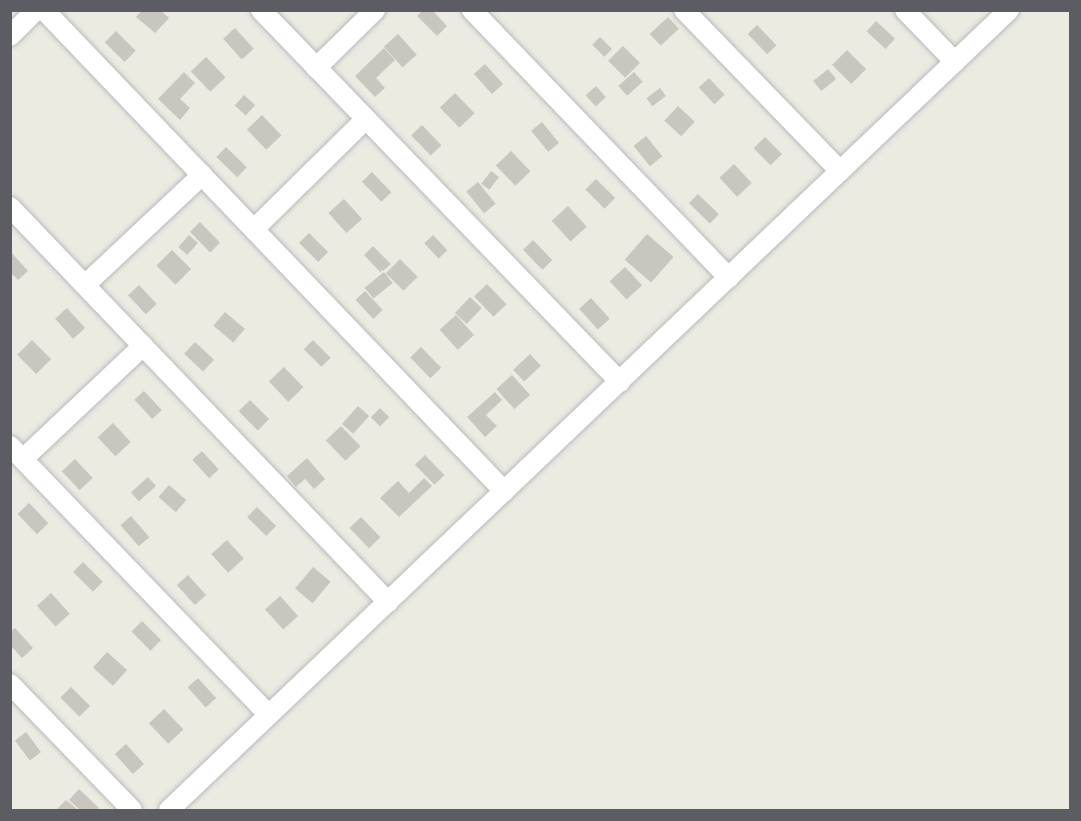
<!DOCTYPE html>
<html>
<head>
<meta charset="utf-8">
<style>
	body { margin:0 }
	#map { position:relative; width:1081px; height:821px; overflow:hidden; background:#ecebe2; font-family:"Sofia Sans Condensed",sans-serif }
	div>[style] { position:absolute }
	.building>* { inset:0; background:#c8c6bf; transform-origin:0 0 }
	.roads { filter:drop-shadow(0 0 2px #b8b9be) drop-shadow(0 0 2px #b8b9be) }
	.minor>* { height:20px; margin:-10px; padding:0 10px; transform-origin:10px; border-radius:10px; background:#fff }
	span { translate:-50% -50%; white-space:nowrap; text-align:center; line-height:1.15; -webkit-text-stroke:6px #fff; paint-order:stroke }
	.frame { position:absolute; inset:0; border:12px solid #5b5d62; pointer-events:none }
</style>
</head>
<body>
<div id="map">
	<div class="building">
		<div style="clip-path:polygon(142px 10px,160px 10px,169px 18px,155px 33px,136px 17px)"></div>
		<div style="clip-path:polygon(423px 10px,432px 10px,447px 26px,437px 36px,417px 16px)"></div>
		<div style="left:668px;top:17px;width:16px;height:25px;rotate:47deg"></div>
		<div style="left:876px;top:21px;width:26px;height:14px;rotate:43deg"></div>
		<div style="left:757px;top:25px;width:28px;height:13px;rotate:46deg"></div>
		<div style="left:235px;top:28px;width:28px;height:16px;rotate:48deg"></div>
		<div style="left:116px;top:31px;width:28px;height:16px;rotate:45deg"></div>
		<div style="left:398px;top:34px;width:28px;height:19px;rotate:48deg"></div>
		<div style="left:600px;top:37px;width:17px;height:11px;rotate:45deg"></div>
		<div style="left:623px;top:46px;width:24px;height:21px;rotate:45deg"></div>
		<div style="clip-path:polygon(384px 48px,395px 60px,376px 78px,385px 88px,375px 97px,355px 76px)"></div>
		<div style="left:847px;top:50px;width:27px;height:21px;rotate:45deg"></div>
		<div style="left:206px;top:57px;width:28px;height:21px;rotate:46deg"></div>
		<div style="left:485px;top:64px;width:27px;height:15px;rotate:48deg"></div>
		<div style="left:828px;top:69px;width:13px;height:19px;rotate:51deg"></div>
		<div style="clip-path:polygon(184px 72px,195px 83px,180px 99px,190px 108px,180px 120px,158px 99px)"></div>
		<div style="left:634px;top:72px;width:13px;height:21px;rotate:48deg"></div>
		<div style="left:709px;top:78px;width:23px;height:14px;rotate:47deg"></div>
		<div style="left:596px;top:86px;width:15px;height:14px;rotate:48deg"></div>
		<div style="left:660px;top:88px;width:10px;height:17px;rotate:53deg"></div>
		<div style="left:455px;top:93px;width:28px;height:21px;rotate:46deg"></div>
		<div style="left:244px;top:95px;width:15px;height:14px;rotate:42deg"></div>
		<div style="left:678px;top:106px;width:23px;height:20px;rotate:43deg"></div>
		<div style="left:262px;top:115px;width:28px;height:21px;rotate:46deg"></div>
		<div style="left:542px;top:122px;width:27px;height:14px;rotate:51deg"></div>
		<div style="left:422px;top:125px;width:28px;height:15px;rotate:46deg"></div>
		<div style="left:646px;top:136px;width:26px;height:16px;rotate:51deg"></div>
		<div style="left:765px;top:137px;width:24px;height:16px;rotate:45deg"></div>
		<div style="left:226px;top:147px;width:29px;height:14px;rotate:44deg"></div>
		<div style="left:511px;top:151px;width:28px;height:21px;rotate:46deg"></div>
		<div style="left:734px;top:164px;width:26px;height:20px;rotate:47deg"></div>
		<div style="left:491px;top:171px;width:10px;height:16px;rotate:37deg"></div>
		<div style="left:372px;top:172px;width:28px;height:14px;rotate:46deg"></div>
		<div style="left:596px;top:179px;width:27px;height:15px;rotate:45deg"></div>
		<div style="left:478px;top:182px;width:28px;height:15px;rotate:51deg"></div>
		<div style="left:698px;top:194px;width:29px;height:13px;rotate:44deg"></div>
		<div style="left:344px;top:199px;width:27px;height:21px;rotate:48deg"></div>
		<div style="left:568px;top:206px;width:28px;height:22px;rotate:48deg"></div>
		<div style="left:200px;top:222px;width:29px;height:14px;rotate:46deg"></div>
		<div style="left:309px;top:233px;width:27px;height:14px;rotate:45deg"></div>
		<div style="left:647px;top:234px;width:35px;height:34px;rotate:41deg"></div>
		<div style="left:189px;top:235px;width:12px;height:16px;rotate:42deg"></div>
		<div style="left:433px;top:235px;width:21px;height:12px;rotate:47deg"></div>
		<div style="left:533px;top:240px;width:28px;height:14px;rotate:46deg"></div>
		<div style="clip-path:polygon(373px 246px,391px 264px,383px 271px,381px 270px,381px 273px,364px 255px)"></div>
		<div style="left:172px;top:250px;width:27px;height:22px;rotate:45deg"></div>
		<div style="clip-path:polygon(10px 251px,28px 271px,18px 280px,10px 272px)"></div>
		<div style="left:400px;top:259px;width:25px;height:20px;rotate:45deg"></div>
		<div style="left:625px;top:267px;width:25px;height:21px;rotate:47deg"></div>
		<div style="left:384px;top:272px;width:14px;height:25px;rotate:51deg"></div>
		<div style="left:487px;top:284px;width:28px;height:18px;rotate:46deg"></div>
		<div style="left:139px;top:285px;width:26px;height:15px;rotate:47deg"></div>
		<div style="left:365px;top:291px;width:26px;height:13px;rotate:47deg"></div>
		<div style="left:470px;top:297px;width:16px;height:22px;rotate:43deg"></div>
		<div style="left:591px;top:298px;width:28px;height:16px;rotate:48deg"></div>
		<div style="left:67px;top:308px;width:27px;height:16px;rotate:48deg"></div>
		<div style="left:225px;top:312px;width:26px;height:18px;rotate:40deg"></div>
		<div style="left:456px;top:315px;width:27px;height:22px;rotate:48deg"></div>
		<div style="left:32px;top:340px;width:27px;height:21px;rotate:45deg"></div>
		<div style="left:313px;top:340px;width:25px;height:13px;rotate:45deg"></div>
		<div style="left:195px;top:342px;width:26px;height:16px;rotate:43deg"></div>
		<div style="left:421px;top:347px;width:29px;height:15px;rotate:46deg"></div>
		<div style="left:530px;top:354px;width:16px;height:23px;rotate:47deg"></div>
		<div style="left:284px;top:367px;width:28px;height:21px;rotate:46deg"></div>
		<div style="left:512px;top:375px;width:27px;height:21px;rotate:48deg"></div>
		<div style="left:144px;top:391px;width:26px;height:13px;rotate:47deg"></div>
		<div style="clip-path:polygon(495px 392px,502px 400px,486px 415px,497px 426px,485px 437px,467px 417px)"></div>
		<div style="left:250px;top:400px;width:27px;height:16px;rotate:45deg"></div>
		<div style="left:358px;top:406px;width:15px;height:24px;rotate:42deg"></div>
		<div style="left:380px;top:408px;width:13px;height:13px;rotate:45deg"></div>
		<div style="left:113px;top:423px;width:26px;height:21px;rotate:47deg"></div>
		<div style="left:341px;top:426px;width:28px;height:21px;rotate:46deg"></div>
		<div style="left:202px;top:451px;width:25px;height:13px;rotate:48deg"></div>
		<div style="left:425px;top:455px;width:28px;height:14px;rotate:46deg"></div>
		<div style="clip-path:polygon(307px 458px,325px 479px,314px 489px,305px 479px,296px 487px,287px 476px)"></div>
		<div style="left:75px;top:459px;width:26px;height:18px;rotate:47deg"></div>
		<div style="left:148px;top:477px;width:12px;height:23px;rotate:48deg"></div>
		<div style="clip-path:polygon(424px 478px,432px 486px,399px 517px,380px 498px,398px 481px,409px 493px)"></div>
		<div style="left:169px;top:485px;width:23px;height:16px;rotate:41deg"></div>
		<div style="left:29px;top:503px;width:28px;height:16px;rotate:46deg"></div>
		<div style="left:257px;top:507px;width:27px;height:14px;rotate:45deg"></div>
		<div style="left:131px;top:516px;width:28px;height:14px;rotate:49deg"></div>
		<div style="left:361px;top:517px;width:28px;height:16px;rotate:46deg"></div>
		<div style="left:227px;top:540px;width:25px;height:21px;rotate:48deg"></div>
		<div style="left:83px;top:562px;width:28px;height:14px;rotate:45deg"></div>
		<div style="left:313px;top:567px;width:23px;height:28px;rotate:40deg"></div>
		<div style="left:188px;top:575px;width:27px;height:15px;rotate:48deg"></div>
		<div style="left:51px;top:593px;width:28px;height:19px;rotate:48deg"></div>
		<div style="left:280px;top:596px;width:27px;height:20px;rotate:48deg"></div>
		<div style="left:142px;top:621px;width:27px;height:15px;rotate:45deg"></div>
		<div style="clip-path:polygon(15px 628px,33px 648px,22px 658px,10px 645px,10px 632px)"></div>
		<div style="left:107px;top:652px;width:27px;height:21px;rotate:42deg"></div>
		<div style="left:198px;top:678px;width:27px;height:14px;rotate:48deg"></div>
		<div style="left:71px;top:687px;width:27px;height:15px;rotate:45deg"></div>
		<div style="left:164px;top:709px;width:28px;height:21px;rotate:46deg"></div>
		<div style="left:26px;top:732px;width:25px;height:14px;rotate:53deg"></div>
		<div style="left:126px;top:744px;width:27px;height:15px;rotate:48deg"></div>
		<div style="clip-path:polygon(79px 789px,99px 808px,97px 810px,80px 810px,69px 800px)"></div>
		<div style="clip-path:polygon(66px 800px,78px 810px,56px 810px)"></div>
	</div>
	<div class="roads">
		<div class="minor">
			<div style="left:44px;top:10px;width:666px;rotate:46.28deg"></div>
			<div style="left:261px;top:10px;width:517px;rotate:46.02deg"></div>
			<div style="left:472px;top:10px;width:371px;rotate:46.2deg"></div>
			<div style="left:684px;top:10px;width:224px;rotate:45.9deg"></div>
			<div style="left:905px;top:10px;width:72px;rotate:46.1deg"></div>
			<div style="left:10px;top:36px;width:37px;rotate:-45deg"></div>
			<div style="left:316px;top:68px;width:83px;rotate:-44.5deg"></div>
			<div style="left:10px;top:207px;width:547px;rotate:46.26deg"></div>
			<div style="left:254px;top:229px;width:157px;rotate:-44.5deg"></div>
			<div style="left:85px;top:285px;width:161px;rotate:-43.2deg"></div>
			<div style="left:10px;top:446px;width:373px;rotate:46.1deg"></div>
			<div style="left:23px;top:459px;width:165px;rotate:-43.3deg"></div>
			<div style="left:10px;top:684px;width:175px;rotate:45.9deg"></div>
			<div style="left:169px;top:810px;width:1160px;rotate:-43.6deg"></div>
		</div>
	</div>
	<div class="frame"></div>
</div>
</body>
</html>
